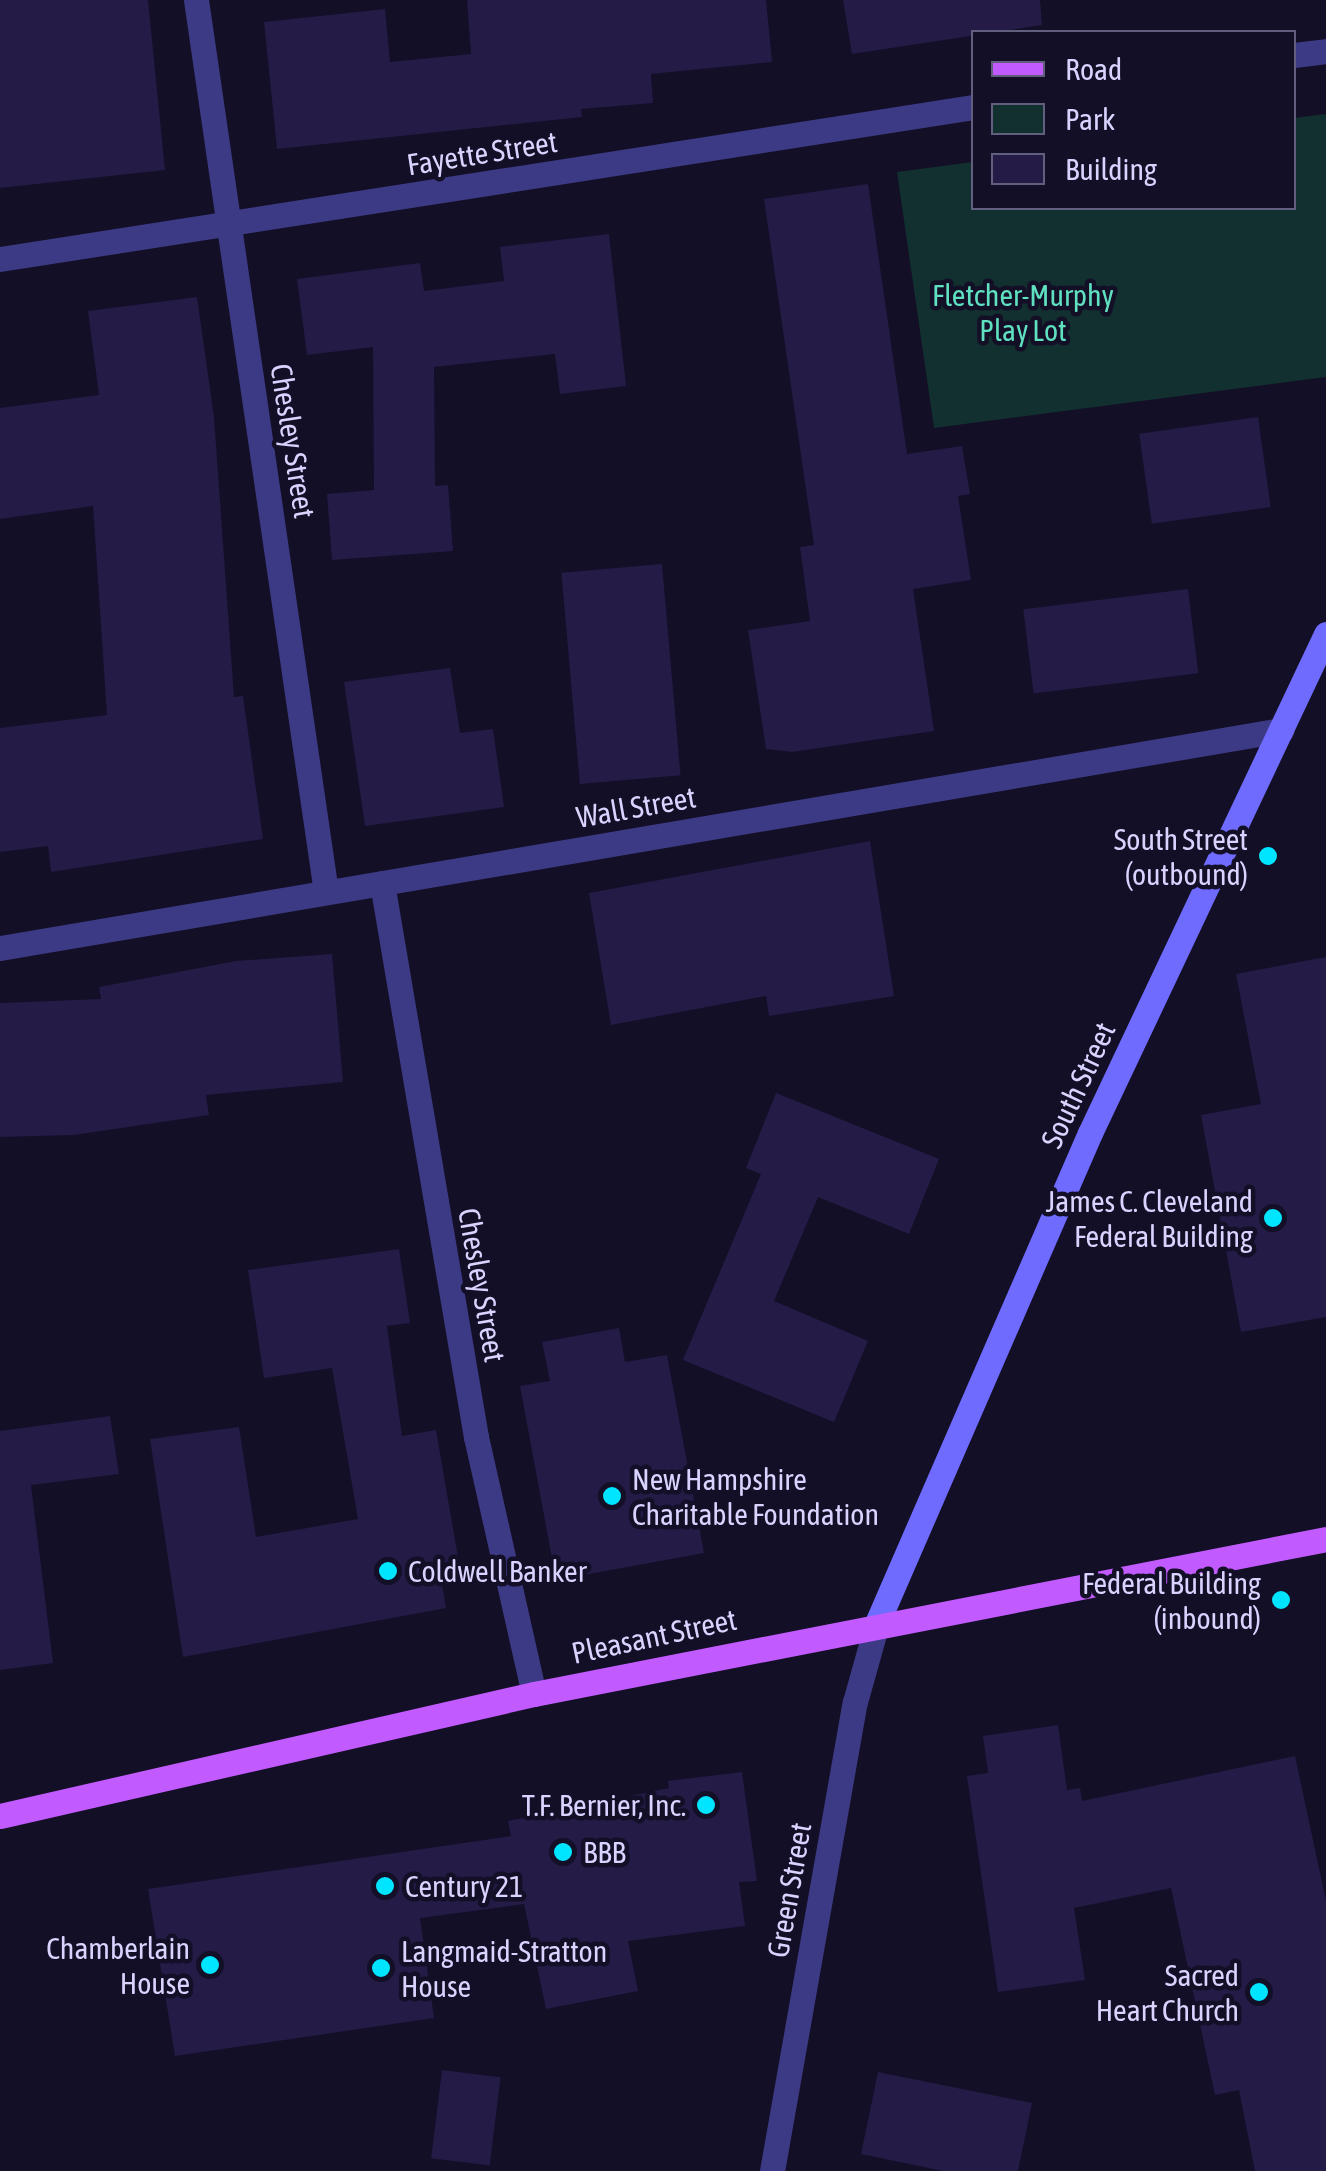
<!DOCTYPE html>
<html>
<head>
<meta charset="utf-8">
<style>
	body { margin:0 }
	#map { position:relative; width:1326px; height:2171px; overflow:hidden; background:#130f26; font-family:"Asap Condensed",sans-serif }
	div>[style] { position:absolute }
	.green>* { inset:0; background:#12302f }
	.building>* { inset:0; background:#241b47; transform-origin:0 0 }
	.street>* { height:25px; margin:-12.5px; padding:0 12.5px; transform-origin:12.5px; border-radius:12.5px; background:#3d3a85 }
	.secondary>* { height:25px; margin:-12.5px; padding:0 12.5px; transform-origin:12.5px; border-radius:12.5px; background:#6f6bff }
	.primary>* { height:25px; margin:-12.5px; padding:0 12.5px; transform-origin:12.5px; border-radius:12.5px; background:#c25bff }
	.dots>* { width:28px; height:28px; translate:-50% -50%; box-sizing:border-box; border:5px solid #130f26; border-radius:50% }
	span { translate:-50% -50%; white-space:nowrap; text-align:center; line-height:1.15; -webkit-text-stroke:9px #130f26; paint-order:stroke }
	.street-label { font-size:30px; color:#d9d4ff }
	.park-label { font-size:30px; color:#5fe0c0 }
	.poi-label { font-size:30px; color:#d9d4ff }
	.right { translate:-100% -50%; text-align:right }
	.left { translate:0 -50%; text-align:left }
	.legend { position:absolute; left:971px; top:30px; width:325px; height:180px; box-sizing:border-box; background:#130f26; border:2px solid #625e7d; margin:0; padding:12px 18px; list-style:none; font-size:30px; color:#d9d4ff }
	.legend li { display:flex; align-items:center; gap:20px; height:50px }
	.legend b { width:50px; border:2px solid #625e7d }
</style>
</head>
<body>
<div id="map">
	<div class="green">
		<div style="clip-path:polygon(1326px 114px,1326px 377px,934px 428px,897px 172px,973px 162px,974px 208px,1294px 208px,1294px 118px)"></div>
	</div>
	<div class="building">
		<div style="clip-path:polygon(0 0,148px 0,165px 170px,0 188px)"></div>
		<div style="clip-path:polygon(467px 0,766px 0,772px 62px,651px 74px,653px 103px,581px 109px,582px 117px,277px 149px,264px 22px,385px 9px,390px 62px,471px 54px)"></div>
		<div style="clip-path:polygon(843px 0,1040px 0,1042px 25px,852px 54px)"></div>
		<div style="clip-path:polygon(868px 184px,907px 454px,962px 446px,970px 494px,958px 496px,971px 580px,913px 589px,934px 731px,792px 752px,766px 749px,748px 630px,810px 621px,800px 547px,814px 545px,764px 199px)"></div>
		<div style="clip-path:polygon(609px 234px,626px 386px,560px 394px,555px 354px,434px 367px,435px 486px,448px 485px,453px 551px,332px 560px,327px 494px,374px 490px,373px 347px,307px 355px,297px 279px,420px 263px,424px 291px,504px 281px,500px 247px)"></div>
		<div style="clip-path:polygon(197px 297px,214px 417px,234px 697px,243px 696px,263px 839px,51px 872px,48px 846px,0 852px,0 728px,107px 715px,93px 506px,0 519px,0 408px,99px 395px,88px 311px)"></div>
		<div style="left:1258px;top:417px;width:91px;height:120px;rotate:82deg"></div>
		<div style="left:662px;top:564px;width:212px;height:101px;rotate:85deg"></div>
		<div style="left:1188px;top:589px;width:85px;height:166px;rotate:83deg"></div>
		<div style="clip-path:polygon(450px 668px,460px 733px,493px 729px,504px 807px,365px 826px,344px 682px)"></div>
		<div style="clip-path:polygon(870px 841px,894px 996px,769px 1016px,766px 996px,611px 1025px,589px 893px)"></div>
		<div style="clip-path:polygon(332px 954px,343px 1082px,206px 1095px,209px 1115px,74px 1135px,0 1137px,0 1003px,101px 999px,99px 987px,236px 961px)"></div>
		<div style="clip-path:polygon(1326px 957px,1326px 1317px,1241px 1332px,1201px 1115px,1261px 1104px,1236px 974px)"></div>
		<div style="clip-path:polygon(776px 1093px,939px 1159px,909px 1234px,818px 1197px,774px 1301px,868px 1341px,834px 1422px,683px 1360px,761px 1174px,746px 1168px)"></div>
		<div style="clip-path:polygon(399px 1249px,410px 1323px,387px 1326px,402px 1436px,436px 1430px,460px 1569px,440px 1572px,446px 1608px,183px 1657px,150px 1439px,239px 1427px,256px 1537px,358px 1519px,332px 1368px,264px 1378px,248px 1270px)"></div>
		<div style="clip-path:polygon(619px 1328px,625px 1362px,667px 1355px,704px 1553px,556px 1580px,520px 1386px,550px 1381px,542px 1342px)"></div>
		<div style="clip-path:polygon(110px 1416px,119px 1474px,31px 1485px,53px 1663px,0 1670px,0 1431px)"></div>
		<div style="clip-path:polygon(1058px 1725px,1067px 1790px,1080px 1788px,1082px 1801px,1295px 1756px,1326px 1901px,1326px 2171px,1255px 2171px,1239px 2090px,1215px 2095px,1171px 1888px,1074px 1908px,1085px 1980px,998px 1992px,967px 1776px,988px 1773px,983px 1736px)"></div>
		<div style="clip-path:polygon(742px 1772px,757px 1881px,739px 1882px,745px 1926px,628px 1941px,638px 1991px,546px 2009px,524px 1904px,420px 1918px,434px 2018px,175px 2056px,148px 1889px,511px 1836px,508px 1821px,669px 1788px,668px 1781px)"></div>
		<div style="left:442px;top:2070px;width:59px;height:89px;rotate:7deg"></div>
		<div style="clip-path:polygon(878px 2072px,1032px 2103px,1018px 2171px,943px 2171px,861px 2154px)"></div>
	</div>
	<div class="street">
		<div style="left:196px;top:0;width:901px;rotate:81.71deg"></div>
		<div style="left:1294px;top:55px;width:32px;rotate:-7deg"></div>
		<div style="left:0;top:259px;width:986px;rotate:-8.87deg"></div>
		<div style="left:382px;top:883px;width:562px;rotate:80.37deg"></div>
		<div style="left:476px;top:1437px;width:263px;rotate:77.3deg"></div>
		<div style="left:0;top:948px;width:1300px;rotate:-9.65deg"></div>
		<div style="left:772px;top:2171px;width:476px;rotate:-80deg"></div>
		<div style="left:855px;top:1702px;width:82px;rotate:-74.4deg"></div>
	</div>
	<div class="secondary">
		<div style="left:877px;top:1623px;width:534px;rotate:-66.51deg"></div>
		<div style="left:1090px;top:1133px;width:552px;rotate:-64.69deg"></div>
	</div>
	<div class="primary">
		<div style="left:0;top:1816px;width:548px;rotate:-12.87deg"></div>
		<div style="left:534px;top:1694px;width:807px;rotate:-11.07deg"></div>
	</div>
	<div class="dots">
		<div style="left:1268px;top:856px;background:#00e5ff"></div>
		<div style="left:1273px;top:1218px;background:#00e5ff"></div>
		<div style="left:612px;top:1496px;background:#00e5ff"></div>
		<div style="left:388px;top:1571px;background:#00e5ff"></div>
		<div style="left:1281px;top:1600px;background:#00e5ff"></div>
		<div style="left:706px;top:1805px;background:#00e5ff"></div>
		<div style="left:563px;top:1852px;background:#00e5ff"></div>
		<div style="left:385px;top:1886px;background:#00e5ff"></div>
		<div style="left:210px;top:1965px;background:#00e5ff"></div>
		<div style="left:381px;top:1968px;background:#00e5ff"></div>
		<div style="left:1259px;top:1992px;background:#00e5ff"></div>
	</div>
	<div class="street-label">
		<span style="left:482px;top:153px;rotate:-9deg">Fayette Street</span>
		<span style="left:293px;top:441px;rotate:81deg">Chesley Street</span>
		<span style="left:636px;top:807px;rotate:-10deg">Wall Street</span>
		<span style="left:1078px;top:1085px;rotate:-65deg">South Street</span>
		<span style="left:482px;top:1285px;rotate:80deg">Chesley Street</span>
		<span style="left:654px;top:1636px;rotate:-12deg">Pleasant Street</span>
		<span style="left:789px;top:1890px;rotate:-80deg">Green Street</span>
	</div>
	<div class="park-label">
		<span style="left:1023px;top:312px">Fletcher-Murphy<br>Play Lot</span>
	</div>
	<div class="poi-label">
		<span class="right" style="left:1248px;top:856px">South Street<br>(outbound)</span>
		<span class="right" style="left:1253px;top:1218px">James C. Cleveland<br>Federal Building</span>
		<span class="left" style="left:632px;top:1496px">New Hampshire<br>Charitable Foundation</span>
		<span class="left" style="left:408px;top:1571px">Coldwell Banker</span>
		<span class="right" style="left:1261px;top:1600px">Federal Building<br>(inbound)</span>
		<span class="right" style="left:686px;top:1805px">T.F. Bernier, Inc.</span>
		<span class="left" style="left:583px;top:1852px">BBB</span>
		<span class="left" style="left:405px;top:1886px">Century 21</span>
		<span class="right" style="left:190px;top:1965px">Chamberlain<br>House</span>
		<span class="left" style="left:401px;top:1968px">Langmaid-Stratton<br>House</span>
		<span class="right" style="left:1239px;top:1992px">Sacred<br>Heart Church</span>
	</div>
	<ul class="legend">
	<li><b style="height:12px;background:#c25bff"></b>Road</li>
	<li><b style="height:28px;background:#12302f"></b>Park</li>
	<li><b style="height:28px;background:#241b47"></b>Building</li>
	</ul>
</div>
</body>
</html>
